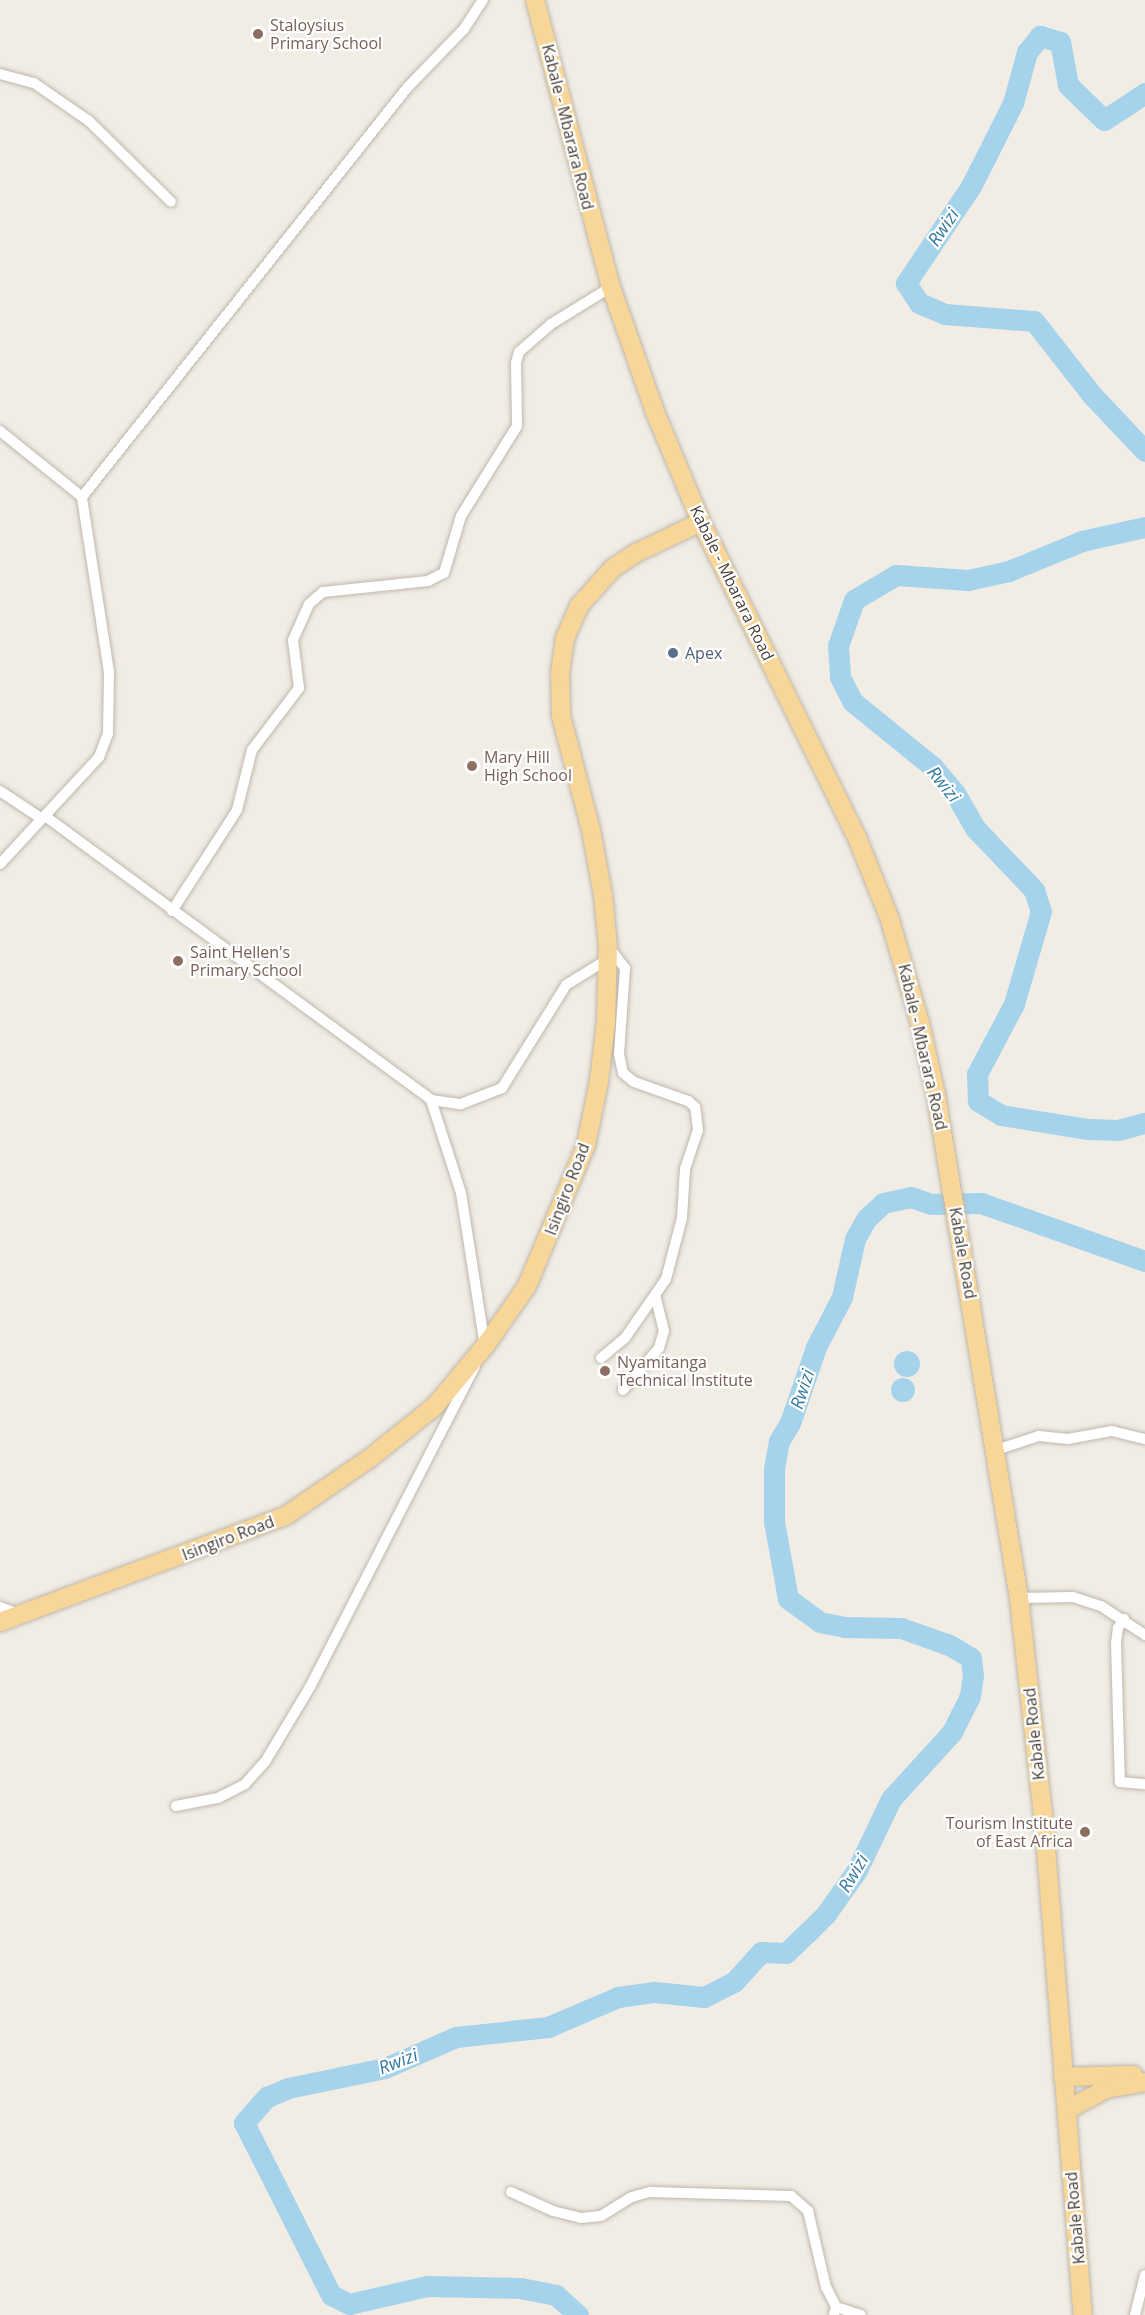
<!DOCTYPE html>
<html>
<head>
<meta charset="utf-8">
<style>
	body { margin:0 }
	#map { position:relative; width:1145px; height:2315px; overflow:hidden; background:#f1ede5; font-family:"Open Sans",sans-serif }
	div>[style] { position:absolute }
	.water>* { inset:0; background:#a4d3eb }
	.round { border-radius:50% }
	.river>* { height:21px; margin:-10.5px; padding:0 10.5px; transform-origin:10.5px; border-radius:10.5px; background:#a4d3eb }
	.roads { filter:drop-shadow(0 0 2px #bfb7ab) drop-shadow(0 0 2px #bfb7ab) }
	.minor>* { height:10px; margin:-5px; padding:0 5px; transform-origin:5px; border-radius:5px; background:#fff }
	.primary>* { height:18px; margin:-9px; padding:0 9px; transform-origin:9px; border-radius:9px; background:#f7d698 }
	.dots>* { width:16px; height:16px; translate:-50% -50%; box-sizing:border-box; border:3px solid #fff; border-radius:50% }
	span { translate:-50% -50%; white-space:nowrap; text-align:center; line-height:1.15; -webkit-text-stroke:4.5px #fff; paint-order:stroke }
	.education-label { font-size:16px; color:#785e54 }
	.left { translate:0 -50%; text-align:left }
	.right { translate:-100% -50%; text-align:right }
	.street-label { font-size:16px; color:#433d35 }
	.service-label { font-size:16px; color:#4e5e75 }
	.water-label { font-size:18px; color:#347aa0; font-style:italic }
</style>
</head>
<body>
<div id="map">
	<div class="water">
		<div class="round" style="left:894px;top:1351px;width:26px;height:26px"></div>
		<div class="round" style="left:891px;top:1378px;width:24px;height:24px"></div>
	</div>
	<div class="river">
		<div style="left:1145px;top:93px;width:49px;rotate:146.6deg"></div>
		<div style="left:1104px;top:120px;width:50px;rotate:-135.8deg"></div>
		<div style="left:1068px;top:85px;width:44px;rotate:-100.5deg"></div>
		<div style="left:1060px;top:42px;width:21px;rotate:-163deg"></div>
		<div style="left:1040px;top:36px;width:21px;rotate:129deg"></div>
		<div style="left:1027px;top:52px;width:53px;rotate:105.4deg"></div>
		<div style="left:1013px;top:103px;width:93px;rotate:116.8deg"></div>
		<div style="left:971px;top:186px;width:117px;rotate:123.8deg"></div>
		<div style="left:906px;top:283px;width:24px;rotate:57deg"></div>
		<div style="left:919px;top:303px;width:28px;rotate:23deg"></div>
		<div style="left:945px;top:314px;width:89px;rotate:4.5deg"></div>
		<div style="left:1034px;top:321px;width:94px;rotate:51.9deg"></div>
		<div style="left:1092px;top:395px;width:77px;rotate:46.6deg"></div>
		<div style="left:1145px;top:527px;width:65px;rotate:167.5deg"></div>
		<div style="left:1082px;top:541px;width:79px;rotate:157.7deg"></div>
		<div style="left:1009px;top:571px;width:42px;rotate:167.6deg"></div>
		<div style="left:968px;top:580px;width:72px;rotate:-176deg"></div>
		<div style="left:896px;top:575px;width:49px;rotate:149.2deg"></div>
		<div style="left:854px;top:600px;width:49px;rotate:109.2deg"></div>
		<div style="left:838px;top:646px;width:31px;rotate:86deg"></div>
		<div style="left:840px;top:677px;width:28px;rotate:63deg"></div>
		<div style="left:853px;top:702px;width:103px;rotate:39.1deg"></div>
		<div style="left:933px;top:767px;width:34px;rotate:50deg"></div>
		<div style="left:955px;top:793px;width:40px;rotate:60.3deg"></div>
		<div style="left:975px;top:828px;width:86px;rotate:46.4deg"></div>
		<div style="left:1034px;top:890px;width:22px;rotate:72deg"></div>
		<div style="left:1041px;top:911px;width:97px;rotate:106.2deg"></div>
		<div style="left:1014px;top:1004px;width:79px;rotate:117.9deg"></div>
		<div style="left:977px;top:1074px;width:27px;rotate:88deg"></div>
		<div style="left:978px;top:1101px;width:27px;rotate:31deg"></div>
		<div style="left:1001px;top:1115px;width:87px;rotate:9.2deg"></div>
		<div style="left:1087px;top:1129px;width:31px;rotate:2deg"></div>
		<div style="left:1118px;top:1130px;width:28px;rotate:-15deg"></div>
		<div style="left:578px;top:2315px;width:30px;rotate:-138deg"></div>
		<div style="left:556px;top:2295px;width:36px;rotate:-169deg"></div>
		<div style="left:521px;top:2288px;width:94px;rotate:-178.8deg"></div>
		<div style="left:427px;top:2286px;width:80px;rotate:167deg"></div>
		<div style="left:349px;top:2304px;width:20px;rotate:-153deg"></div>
		<div style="left:331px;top:2295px;width:193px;rotate:-116.8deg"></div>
		<div style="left:244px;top:2123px;width:35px;rotate:-49deg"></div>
		<div style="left:267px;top:2097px;width:23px;rotate:-23deg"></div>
		<div style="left:288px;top:2088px;width:99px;rotate:-11.7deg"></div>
		<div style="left:385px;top:2068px;width:77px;rotate:-23.6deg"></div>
		<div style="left:456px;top:2037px;width:93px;rotate:-6.2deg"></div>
		<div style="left:548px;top:2027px;width:76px;rotate:-23.2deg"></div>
		<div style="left:618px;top:1997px;width:37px;rotate:-8deg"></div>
		<div style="left:655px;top:1992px;width:49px;rotate:5.8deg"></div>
		<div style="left:704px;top:1997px;width:34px;rotate:-27deg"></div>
		<div style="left:734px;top:1982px;width:40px;rotate:-48deg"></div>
		<div style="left:761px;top:1952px;width:25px;rotate:2deg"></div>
		<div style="left:786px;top:1953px;width:29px;rotate:-44deg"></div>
		<div style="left:807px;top:1933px;width:27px;rotate:-45deg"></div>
		<div style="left:826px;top:1914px;width:54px;rotate:-54.8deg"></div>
		<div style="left:857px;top:1870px;width:79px;rotate:-64.4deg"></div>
		<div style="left:891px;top:1799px;width:91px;rotate:-47.7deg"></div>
		<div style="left:952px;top:1732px;width:40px;rotate:-63.4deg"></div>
		<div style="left:970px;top:1696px;width:21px;rotate:-82deg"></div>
		<div style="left:973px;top:1675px;width:17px;rotate:-97deg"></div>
		<div style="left:971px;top:1658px;width:26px;rotate:-149deg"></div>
		<div style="left:949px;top:1645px;width:51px;rotate:-160.5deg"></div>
		<div style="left:901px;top:1628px;width:56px;rotate:-179deg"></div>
		<div style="left:845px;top:1627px;width:25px;rotate:-169deg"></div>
		<div style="left:820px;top:1622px;width:39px;rotate:-144deg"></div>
		<div style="left:788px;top:1599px;width:79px;rotate:-100.2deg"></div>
		<div style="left:774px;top:1521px;width:52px;rotate:-90deg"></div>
		<div style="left:774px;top:1469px;width:28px;rotate:-80deg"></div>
		<div style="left:779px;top:1441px;width:21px;rotate:-59deg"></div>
		<div style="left:790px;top:1423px;width:80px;rotate:-71.1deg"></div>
		<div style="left:816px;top:1347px;width:56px;rotate:-62.5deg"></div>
		<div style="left:842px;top:1297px;width:59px;rotate:-77.4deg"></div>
		<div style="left:855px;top:1239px;width:23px;rotate:-61deg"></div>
		<div style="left:866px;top:1219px;width:23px;rotate:-43deg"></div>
		<div style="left:883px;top:1203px;width:29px;rotate:-12deg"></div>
		<div style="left:911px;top:1197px;width:21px;rotate:19deg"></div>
		<div style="left:931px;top:1204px;width:50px;rotate:-1.1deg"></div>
		<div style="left:981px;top:1203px;width:174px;rotate:19.5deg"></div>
	</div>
	<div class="roads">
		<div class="minor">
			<div style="left:0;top:74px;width:35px;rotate:15deg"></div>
			<div style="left:34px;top:83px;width:67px;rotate:34.6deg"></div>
			<div style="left:89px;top:121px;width:115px;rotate:44.6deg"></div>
			<div style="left:0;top:431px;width:105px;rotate:38.8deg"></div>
			<div style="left:0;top:791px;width:50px;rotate:33.7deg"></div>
			<div style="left:45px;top:816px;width:479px;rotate:36.3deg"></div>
			<div style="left:431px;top:1100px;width:30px;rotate:8deg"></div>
			<div style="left:461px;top:1104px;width:44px;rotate:-21.3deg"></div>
			<div style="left:502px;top:1088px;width:121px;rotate:-58.1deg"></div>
			<div style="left:566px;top:985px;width:49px;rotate:-31.8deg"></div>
			<div style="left:0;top:864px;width:146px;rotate:-47.2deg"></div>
			<div style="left:99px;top:757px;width:25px;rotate:-69deg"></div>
			<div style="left:108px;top:734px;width:62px;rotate:-89.1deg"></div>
			<div style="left:109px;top:672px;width:177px;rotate:-98.8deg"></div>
			<div style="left:82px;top:497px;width:522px;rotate:-51.53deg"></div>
			<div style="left:407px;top:88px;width:82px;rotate:-46deg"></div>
			<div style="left:464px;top:29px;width:35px;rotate:-57deg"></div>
			<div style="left:172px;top:911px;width:120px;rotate:-57.2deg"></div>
			<div style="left:237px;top:810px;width:62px;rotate:-76deg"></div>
			<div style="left:252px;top:750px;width:78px;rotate:-52.8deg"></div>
			<div style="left:299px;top:688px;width:48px;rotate:-97.1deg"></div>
			<div style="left:293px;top:640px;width:39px;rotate:-66deg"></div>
			<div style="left:309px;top:604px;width:18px;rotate:-41deg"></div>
			<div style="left:323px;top:592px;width:106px;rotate:-6deg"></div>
			<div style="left:428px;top:581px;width:18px;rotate:-27deg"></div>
			<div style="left:444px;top:573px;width:59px;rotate:-73.4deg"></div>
			<div style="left:461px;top:516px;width:106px;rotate:-58.1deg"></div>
			<div style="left:517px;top:426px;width:63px;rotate:-90.9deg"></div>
			<div style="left:516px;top:363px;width:11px;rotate:-75deg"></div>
			<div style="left:519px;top:352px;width:43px;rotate:-41.2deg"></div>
			<div style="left:551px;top:324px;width:70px;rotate:-31.7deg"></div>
			<div style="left:431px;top:1100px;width:98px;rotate:72.1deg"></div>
			<div style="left:461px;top:1193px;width:156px;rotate:81.1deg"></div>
			<div style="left:601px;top:1358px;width:31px;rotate:-40deg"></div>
			<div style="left:625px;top:1338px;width:72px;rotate:-55.2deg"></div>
			<div style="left:666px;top:1279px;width:63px;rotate:-75.3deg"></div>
			<div style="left:682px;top:1218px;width:49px;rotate:-86.5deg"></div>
			<div style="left:685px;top:1169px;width:41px;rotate:-71.6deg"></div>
			<div style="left:698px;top:1130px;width:23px;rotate:-97deg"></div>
			<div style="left:695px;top:1107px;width:9px;rotate:-139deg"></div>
			<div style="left:688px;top:1101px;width:57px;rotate:-160.6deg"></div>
			<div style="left:634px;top:1082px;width:14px;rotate:-141deg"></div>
			<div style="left:623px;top:1073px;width:19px;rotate:-102deg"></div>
			<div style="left:619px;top:1054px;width:86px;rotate:-86deg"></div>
			<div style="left:625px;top:968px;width:28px;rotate:-128deg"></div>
			<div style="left:623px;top:1390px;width:55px;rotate:-49.4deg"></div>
			<div style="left:659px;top:1348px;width:18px;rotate:-74deg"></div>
			<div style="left:664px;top:1331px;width:34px;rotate:-104deg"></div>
			<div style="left:996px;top:1450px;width:45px;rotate:-18deg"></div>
			<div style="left:1039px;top:1436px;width:29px;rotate:6deg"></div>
			<div style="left:1068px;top:1439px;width:45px;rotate:-10.3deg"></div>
			<div style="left:1112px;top:1431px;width:34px;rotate:14deg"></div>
			<div style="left:1019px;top:1598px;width:54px;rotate:-1.1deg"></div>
			<div style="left:1073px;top:1597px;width:29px;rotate:18deg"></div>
			<div style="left:1101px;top:1606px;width:53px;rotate:33.4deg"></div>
			<div style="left:0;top:1607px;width:20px;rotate:20deg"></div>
			<div style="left:1124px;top:1619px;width:11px;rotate:124deg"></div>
			<div style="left:1118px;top:1628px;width:15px;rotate:98deg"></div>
			<div style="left:1116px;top:1643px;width:139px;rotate:88.4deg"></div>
			<div style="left:1120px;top:1782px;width:25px;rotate:5deg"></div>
			<div style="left:176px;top:1806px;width:43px;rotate:-10.8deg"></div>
			<div style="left:218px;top:1798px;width:30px;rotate:-27deg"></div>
			<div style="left:245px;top:1784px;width:30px;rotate:-48deg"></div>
			<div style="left:265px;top:1762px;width:87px;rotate:-59deg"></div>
			<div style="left:310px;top:1687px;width:361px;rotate:-62.8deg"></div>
			<div style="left:511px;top:2192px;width:46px;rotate:24.3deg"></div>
			<div style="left:553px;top:2211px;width:29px;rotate:14deg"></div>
			<div style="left:581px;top:2218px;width:20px;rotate:-6deg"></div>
			<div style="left:601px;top:2216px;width:36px;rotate:-32deg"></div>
			<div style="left:632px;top:2197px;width:19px;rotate:-16deg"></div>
			<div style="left:650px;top:2192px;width:141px;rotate:1.6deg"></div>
			<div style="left:791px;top:2196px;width:23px;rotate:41deg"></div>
			<div style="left:808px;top:2211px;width:78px;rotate:76.7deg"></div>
			<div style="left:826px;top:2287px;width:22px;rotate:63deg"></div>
			<div style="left:836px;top:2307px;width:8px;rotate:104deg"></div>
			<div style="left:836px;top:2307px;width:26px;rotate:18deg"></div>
			<div style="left:1135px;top:2315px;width:41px;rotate:-76deg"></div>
		</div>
		<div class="primary">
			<div style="left:535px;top:0;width:297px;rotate:75.2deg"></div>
			<div style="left:611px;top:287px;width:133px;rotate:70.6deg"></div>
			<div style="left:655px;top:412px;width:119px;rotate:67.3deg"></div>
			<div style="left:701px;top:522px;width:349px;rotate:63.7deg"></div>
			<div style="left:856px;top:835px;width:88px;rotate:68.1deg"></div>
			<div style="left:889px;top:917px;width:110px;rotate:73.7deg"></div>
			<div style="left:920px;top:1023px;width:74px;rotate:77.5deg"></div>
			<div style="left:936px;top:1095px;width:510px;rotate:80.63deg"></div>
			<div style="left:1019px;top:1598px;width:226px;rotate:83.7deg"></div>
			<div style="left:1044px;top:1823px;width:494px;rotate:85.5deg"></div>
			<div style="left:0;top:1622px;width:306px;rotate:-20.4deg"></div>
			<div style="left:287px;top:1515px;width:101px;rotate:-34.5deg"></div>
			<div style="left:370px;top:1458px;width:83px;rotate:-38.7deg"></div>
			<div style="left:435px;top:1406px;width:78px;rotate:-50.2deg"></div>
			<div style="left:485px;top:1346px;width:73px;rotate:-55deg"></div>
			<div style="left:527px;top:1286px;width:153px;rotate:-67.3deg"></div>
			<div style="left:586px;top:1145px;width:65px;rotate:-78.5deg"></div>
			<div style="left:599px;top:1081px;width:59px;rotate:-83.2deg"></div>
			<div style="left:606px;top:1022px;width:76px;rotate:-88.5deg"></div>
			<div style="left:608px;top:946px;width:51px;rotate:-95.6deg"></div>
			<div style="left:603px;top:895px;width:66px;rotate:-100.5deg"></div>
			<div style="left:591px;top:830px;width:118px;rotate:-104.7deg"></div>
			<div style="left:561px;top:716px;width:43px;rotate:-91.3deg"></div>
			<div style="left:560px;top:673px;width:35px;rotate:-82deg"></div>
			<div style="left:565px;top:638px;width:35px;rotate:-66deg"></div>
			<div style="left:579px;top:606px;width:51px;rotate:-48.2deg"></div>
			<div style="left:613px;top:568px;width:30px;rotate:-33deg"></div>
			<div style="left:638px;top:552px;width:70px;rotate:-25.5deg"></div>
			<div style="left:1063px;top:2077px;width:70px;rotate:-1.6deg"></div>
			<div style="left:1067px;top:2110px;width:44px;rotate:-28.3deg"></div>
			<div style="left:1106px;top:2089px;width:40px;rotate:-10deg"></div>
		</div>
	</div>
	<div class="dots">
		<div style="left:258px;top:34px;background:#8d6e63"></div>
		<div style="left:673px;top:653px;background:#5c6f8a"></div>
		<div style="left:472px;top:766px;background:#8d6e63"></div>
		<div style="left:178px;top:961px;background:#8d6e63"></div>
		<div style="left:605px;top:1371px;background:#8d6e63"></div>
		<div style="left:1085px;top:1832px;background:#8d6e63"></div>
	</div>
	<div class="education-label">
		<span class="left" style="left:270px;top:34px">Staloysius<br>Primary School</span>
		<span class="left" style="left:484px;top:766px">Mary Hill<br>High School</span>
		<span class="left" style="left:190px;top:961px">Saint Hellen's<br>Primary School</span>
		<span class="left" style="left:617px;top:1371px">Nyamitanga<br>Technical Institute</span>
		<span class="right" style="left:1073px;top:1832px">Tourism Institute<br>of East Africa</span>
	</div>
	<div class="street-label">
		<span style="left:568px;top:127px;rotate:76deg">Kabale - Mbarara Road</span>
		<span style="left:732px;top:583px;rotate:64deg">Kabale - Mbarara Road</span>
		<span style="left:923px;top:1047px;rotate:77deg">Kabale - Mbarara Road</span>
		<span style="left:567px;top:1189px;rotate:-69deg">Isingiro Road</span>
		<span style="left:963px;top:1253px;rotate:80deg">Kabale Road</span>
		<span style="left:228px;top:1538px;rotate:-21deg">Isingiro Road</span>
		<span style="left:1034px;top:1734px;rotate:-96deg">Kabale Road</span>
		<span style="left:1075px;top:2218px;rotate:-95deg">Kabale Road</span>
	</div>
	<div class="service-label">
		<span class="left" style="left:685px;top:653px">Apex</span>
	</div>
	<div class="water-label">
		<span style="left:943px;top:227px;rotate:-56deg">Rwizi</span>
		<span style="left:944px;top:784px;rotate:51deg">Rwizi</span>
		<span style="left:802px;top:1389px;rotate:-72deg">Rwizi</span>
		<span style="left:853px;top:1873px;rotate:-59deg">Rwizi</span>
		<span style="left:398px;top:2061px;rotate:-21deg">Rwizi</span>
	</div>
</div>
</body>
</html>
